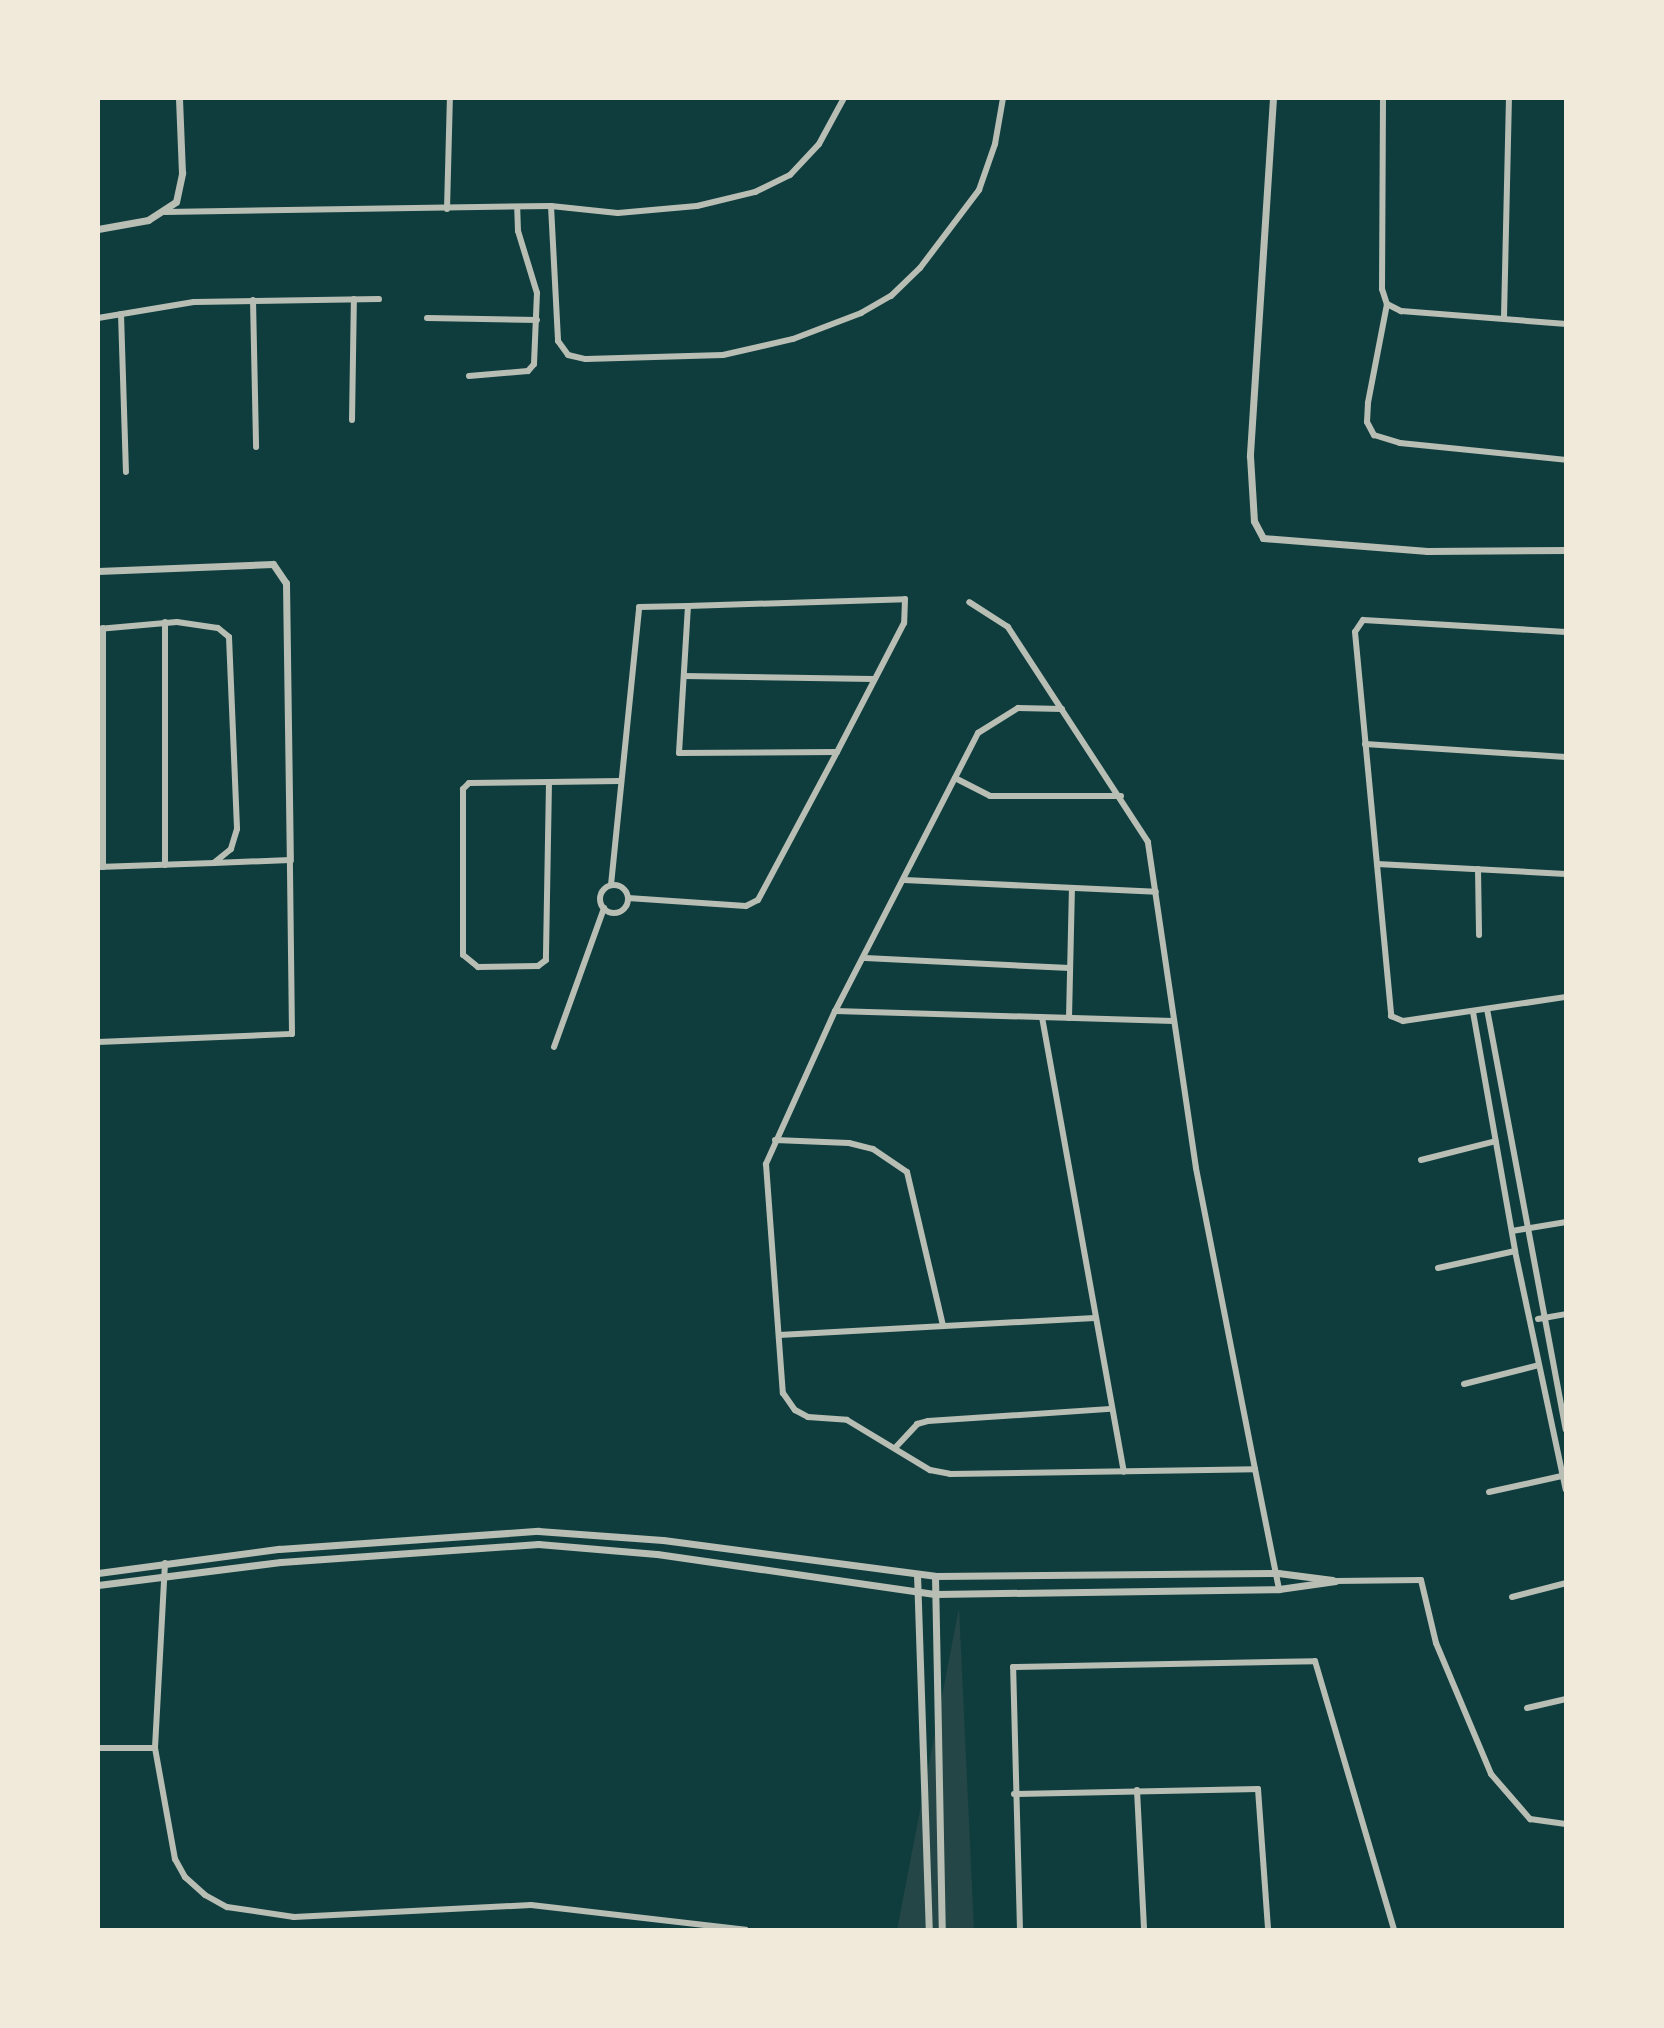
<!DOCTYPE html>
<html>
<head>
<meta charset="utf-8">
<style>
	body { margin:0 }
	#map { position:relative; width:1664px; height:2028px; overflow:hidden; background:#0f3d3e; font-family:"Fira Sans",sans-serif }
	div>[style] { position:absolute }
	.green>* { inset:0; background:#244646 }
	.minor>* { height:6px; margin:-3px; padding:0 3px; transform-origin:3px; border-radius:3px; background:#b8beb3 }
	.minor>.ring { margin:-3px; padding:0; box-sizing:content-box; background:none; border:6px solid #b8beb3; border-radius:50% }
	.tertiary>* { height:7px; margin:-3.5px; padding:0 3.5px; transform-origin:3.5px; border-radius:3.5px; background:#b8beb3 }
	span { translate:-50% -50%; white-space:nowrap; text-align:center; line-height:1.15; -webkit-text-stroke:8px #f1e9da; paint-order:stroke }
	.frame { position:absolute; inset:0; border:100px solid #f1e9da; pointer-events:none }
</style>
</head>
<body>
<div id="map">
	<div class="green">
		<div style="clip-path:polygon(959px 1608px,974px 1930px,897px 1930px)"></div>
	</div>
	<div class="minor">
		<div style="left:1383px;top:98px;width:191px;rotate:90.3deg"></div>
		<div style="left:1382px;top:289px;width:16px;rotate:72deg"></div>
		<div style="left:1387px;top:304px;width:16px;rotate:27deg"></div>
		<div style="left:1401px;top:311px;width:166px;rotate:4.5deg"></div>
		<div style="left:551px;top:206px;width:135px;rotate:87deg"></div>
		<div style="left:558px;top:341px;width:17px;rotate:54deg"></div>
		<div style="left:568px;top:355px;width:18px;rotate:13deg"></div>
		<div style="left:586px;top:359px;width:137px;rotate:-1.7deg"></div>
		<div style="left:723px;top:355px;width:72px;rotate:-12.9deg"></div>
		<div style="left:793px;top:339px;width:73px;rotate:-20.9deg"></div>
		<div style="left:861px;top:313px;width:34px;rotate:-30deg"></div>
		<div style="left:891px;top:296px;width:40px;rotate:-44deg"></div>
		<div style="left:920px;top:268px;width:98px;rotate:-52.9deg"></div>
		<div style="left:979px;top:190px;width:49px;rotate:-70.8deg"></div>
		<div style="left:995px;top:144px;width:47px;rotate:-80.1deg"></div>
		<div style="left:447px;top:209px;width:111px;rotate:-88.5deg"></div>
		<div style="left:165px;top:212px;width:386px;rotate:-0.9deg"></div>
		<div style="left:551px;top:206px;width:67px;rotate:6deg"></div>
		<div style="left:618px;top:213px;width:79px;rotate:-5.1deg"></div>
		<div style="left:697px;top:206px;width:60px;rotate:-13.6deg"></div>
		<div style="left:755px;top:192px;width:39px;rotate:-26deg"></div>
		<div style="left:790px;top:175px;width:42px;rotate:-46.9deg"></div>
		<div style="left:819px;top:144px;width:52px;rotate:-61.5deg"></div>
		<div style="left:253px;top:300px;width:147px;rotate:88.8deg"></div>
		<div style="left:1387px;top:304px;width:101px;rotate:100.9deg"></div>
		<div style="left:1368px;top:403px;width:19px;rotate:93deg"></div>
		<div style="left:1367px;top:422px;width:15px;rotate:62deg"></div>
		<div style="left:1374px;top:435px;width:27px;rotate:17deg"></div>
		<div style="left:1400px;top:443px;width:167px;rotate:5.8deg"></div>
		<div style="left:121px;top:314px;width:158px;rotate:88.2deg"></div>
		<div style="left:1504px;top:317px;width:219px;rotate:-88.7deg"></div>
		<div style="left:98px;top:318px;width:97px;rotate:-9.5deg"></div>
		<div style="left:194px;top:302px;width:185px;rotate:-0.9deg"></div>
		<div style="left:427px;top:318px;width:110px;rotate:1deg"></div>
		<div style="left:469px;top:376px;width:59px;rotate:-4.8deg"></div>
		<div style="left:528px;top:371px;width:9px;rotate:-49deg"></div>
		<div style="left:534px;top:364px;width:71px;rotate:-87.6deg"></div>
		<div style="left:537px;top:293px;width:65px;rotate:-107deg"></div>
		<div style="left:518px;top:231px;width:24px;rotate:-92deg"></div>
		<div style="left:352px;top:420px;width:121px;rotate:-89.1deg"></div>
		<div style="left:905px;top:599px;width:24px;rotate:92deg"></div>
		<div style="left:904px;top:623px;width:145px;rotate:117.4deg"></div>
		<div style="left:837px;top:752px;width:158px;rotate:179.6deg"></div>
		<div style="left:679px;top:753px;width:147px;rotate:-86.5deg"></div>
		<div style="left:688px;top:606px;width:217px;rotate:-1.8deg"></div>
		<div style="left:103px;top:628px;width:239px;rotate:90deg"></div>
		<div style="left:98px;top:629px;width:79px;rotate:-5.1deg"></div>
		<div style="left:177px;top:622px;width:41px;rotate:8.3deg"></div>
		<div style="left:218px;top:628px;width:14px;rotate:39deg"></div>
		<div style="left:229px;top:637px;width:192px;rotate:87.6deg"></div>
		<div style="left:237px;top:829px;width:21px;rotate:107deg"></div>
		<div style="left:231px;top:849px;width:22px;rotate:141deg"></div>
		<div style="left:214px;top:863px;width:116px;rotate:178deg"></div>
		<div style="left:1566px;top:632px;width:203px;rotate:-176.6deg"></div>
		<div style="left:1363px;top:620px;width:14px;rotate:124deg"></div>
		<div style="left:1355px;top:632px;width:386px;rotate:84.6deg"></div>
		<div style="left:1391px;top:1016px;width:13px;rotate:23deg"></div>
		<div style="left:1403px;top:1021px;width:165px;rotate:-8.4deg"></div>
		<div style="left:684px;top:676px;width:189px;rotate:0.9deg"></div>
		<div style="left:1062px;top:709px;width:44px;rotate:-178.7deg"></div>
		<div style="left:1018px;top:708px;width:47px;rotate:148deg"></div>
		<div style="left:978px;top:733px;width:313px;rotate:117.2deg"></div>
		<div style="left:835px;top:1011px;width:339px;rotate:1.7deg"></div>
		<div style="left:1365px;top:744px;width:201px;rotate:3.7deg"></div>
		<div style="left:955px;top:778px;width:39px;rotate:27deg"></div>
		<div style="left:990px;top:796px;width:131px"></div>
		<div style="left:549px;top:782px;width:178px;rotate:91deg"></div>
		<div style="left:546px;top:960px;width:10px;rotate:143deg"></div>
		<div style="left:538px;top:966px;width:60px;rotate:179deg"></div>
		<div style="left:478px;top:967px;width:19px;rotate:-141deg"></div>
		<div style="left:463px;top:955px;width:166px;rotate:-90deg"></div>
		<div style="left:463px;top:789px;width:8px;rotate:-45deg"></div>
		<div style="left:469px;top:783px;width:80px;rotate:-0.7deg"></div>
		<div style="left:549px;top:782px;width:71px;rotate:-0.8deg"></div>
		<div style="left:1377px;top:864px;width:189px;rotate:3deg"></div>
		<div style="left:165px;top:865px;width:243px;rotate:-90deg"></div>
		<div style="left:1478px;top:869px;width:66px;rotate:89.1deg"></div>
		<div style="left:904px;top:880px;width:252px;rotate:2.7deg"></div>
		<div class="ring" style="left:600px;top:885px;width:22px;height:22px"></div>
		<div style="left:611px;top:885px;width:279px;rotate:-84.2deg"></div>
		<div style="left:639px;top:607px;width:49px;rotate:-1.2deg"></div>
		<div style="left:628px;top:898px;width:118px;rotate:3.9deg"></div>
		<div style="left:746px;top:906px;width:13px;rotate:-27deg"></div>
		<div style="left:758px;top:900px;width:168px;rotate:-61.9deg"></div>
		<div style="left:865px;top:958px;width:205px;rotate:2.8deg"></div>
		<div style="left:1487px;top:1009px;width:428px;rotate:79.4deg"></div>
		<div style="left:835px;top:1011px;width:168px;rotate:114.3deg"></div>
		<div style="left:766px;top:1164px;width:230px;rotate:85.8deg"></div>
		<div style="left:783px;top:1393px;width:21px;rotate:55deg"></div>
		<div style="left:795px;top:1410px;width:15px;rotate:28deg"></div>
		<div style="left:808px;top:1417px;width:39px;rotate:4deg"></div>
		<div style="left:847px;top:1420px;width:97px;rotate:31.1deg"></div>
		<div style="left:930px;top:1470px;width:20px;rotate:11deg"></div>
		<div style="left:950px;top:1474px;width:305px;rotate:-0.9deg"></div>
		<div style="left:1255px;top:1469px;width:307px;rotate:-101.1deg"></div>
		<div style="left:1196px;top:1168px;width:330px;rotate:-98.4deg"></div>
		<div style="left:1148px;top:842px;width:257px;rotate:-123.1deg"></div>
		<div style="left:1008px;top:627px;width:46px;rotate:-147.3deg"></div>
		<div style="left:1473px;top:1012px;width:243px;rotate:80deg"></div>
		<div style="left:1515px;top:1251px;width:244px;rotate:78deg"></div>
		<div style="left:1042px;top:1017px;width:462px;rotate:79.8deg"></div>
		<div style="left:1069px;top:1018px;width:130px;rotate:-88.7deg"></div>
		<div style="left:98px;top:1042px;width:194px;rotate:-2.4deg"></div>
		<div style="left:292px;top:1034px;width:174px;rotate:-90.7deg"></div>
		<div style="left:290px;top:860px;width:76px;rotate:177.7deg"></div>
		<div style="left:554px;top:1047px;width:148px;rotate:-70.2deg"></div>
		<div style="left:775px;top:1140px;width:74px;rotate:2.3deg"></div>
		<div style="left:849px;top:1143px;width:25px;rotate:14deg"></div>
		<div style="left:873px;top:1149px;width:41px;rotate:34.1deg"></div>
		<div style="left:907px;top:1172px;width:158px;rotate:76.8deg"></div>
		<div style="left:1421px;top:1160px;width:77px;rotate:-14.2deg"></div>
		<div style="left:1512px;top:1231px;width:55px;rotate:-9.5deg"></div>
		<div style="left:1438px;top:1268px;width:79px;rotate:-12.4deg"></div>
		<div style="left:1538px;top:1319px;width:28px;rotate:-10deg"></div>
		<div style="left:779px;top:1335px;width:316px;rotate:-3.1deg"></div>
		<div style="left:1464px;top:1384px;width:77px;rotate:-14.2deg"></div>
		<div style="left:895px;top:1448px;width:33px;rotate:-47deg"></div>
		<div style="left:917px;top:1424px;width:11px;rotate:-15deg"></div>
		<div style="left:928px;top:1421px;width:183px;rotate:-3.8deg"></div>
		<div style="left:1255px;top:1469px;width:122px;rotate:78.7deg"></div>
		<div style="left:1489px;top:1492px;width:79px;rotate:-12.4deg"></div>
		<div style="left:165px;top:1563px;width:185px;rotate:93.1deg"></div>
		<div style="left:155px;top:1748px;width:113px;rotate:79.8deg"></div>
		<div style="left:175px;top:1859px;width:21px;rotate:61deg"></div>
		<div style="left:185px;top:1877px;width:27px;rotate:42deg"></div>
		<div style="left:205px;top:1895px;width:25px;rotate:29deg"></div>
		<div style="left:227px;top:1907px;width:68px;rotate:8.5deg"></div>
		<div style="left:294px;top:1917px;width:237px;rotate:-2.9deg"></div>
		<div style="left:531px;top:1905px;width:216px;rotate:6.6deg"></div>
		<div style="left:1335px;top:1581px;width:86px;rotate:-0.7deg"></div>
		<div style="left:1421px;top:1580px;width:65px;rotate:76.6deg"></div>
		<div style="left:1436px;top:1643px;width:142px;rotate:67.2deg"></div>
		<div style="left:1491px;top:1774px;width:60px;rotate:49.1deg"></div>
		<div style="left:1530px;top:1819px;width:36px;rotate:8deg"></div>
		<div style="left:1512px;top:1597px;width:56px;rotate:-14.5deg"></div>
		<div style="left:1527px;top:1708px;width:40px;rotate:-13deg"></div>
		<div style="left:98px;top:1748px;width:57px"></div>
		<div style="left:1137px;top:1790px;width:140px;rotate:87.1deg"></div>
		<div style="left:1014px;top:1794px;width:244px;rotate:-1.2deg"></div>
		<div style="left:1258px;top:1789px;width:141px;rotate:85.9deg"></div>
		<div style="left:1020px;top:1930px;width:263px;rotate:-91.5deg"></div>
		<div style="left:1013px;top:1667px;width:302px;rotate:-1.1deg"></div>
		<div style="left:1315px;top:1661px;width:280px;rotate:73.6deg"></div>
	</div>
	<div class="tertiary">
		<div style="left:1273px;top:98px;width:359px;rotate:93.7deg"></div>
		<div style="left:1250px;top:456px;width:65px;rotate:86.5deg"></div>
		<div style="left:1254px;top:521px;width:19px;rotate:62deg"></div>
		<div style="left:1263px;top:538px;width:165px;rotate:4.5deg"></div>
		<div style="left:1427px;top:551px;width:139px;rotate:-0.4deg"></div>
		<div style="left:98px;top:229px;width:51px;rotate:-10.2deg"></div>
		<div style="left:148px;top:220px;width:33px;rotate:-33deg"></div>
		<div style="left:176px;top:202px;width:30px;rotate:-78deg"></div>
		<div style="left:182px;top:173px;width:75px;rotate:-92.3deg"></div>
		<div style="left:98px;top:571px;width:175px;rotate:-2.3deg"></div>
		<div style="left:273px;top:564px;width:23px;rotate:56deg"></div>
		<div style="left:286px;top:583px;width:277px;rotate:89.2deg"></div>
		<div style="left:98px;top:1573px;width:183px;rotate:-7.6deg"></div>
		<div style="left:279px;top:1549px;width:260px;rotate:-4deg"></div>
		<div style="left:538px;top:1531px;width:125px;rotate:4.1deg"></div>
		<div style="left:663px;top:1540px;width:274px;rotate:7.5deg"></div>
		<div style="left:935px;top:1576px;width:343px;rotate:-0.5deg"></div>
		<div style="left:1278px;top:1573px;width:55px;rotate:7.3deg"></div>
		<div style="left:917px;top:1574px;width:356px;rotate:88.1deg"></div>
		<div style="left:935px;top:1576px;width:354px;rotate:88.9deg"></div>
		<div style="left:98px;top:1585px;width:184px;rotate:-7.2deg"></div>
		<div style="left:281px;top:1562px;width:258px;rotate:-4deg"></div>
		<div style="left:538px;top:1544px;width:119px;rotate:4.8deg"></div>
		<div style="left:657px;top:1554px;width:282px;rotate:8.2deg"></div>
		<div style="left:936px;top:1594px;width:343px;rotate:-0.8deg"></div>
		<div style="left:1279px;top:1589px;width:57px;rotate:-8.1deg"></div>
	</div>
	<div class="frame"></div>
</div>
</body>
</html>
